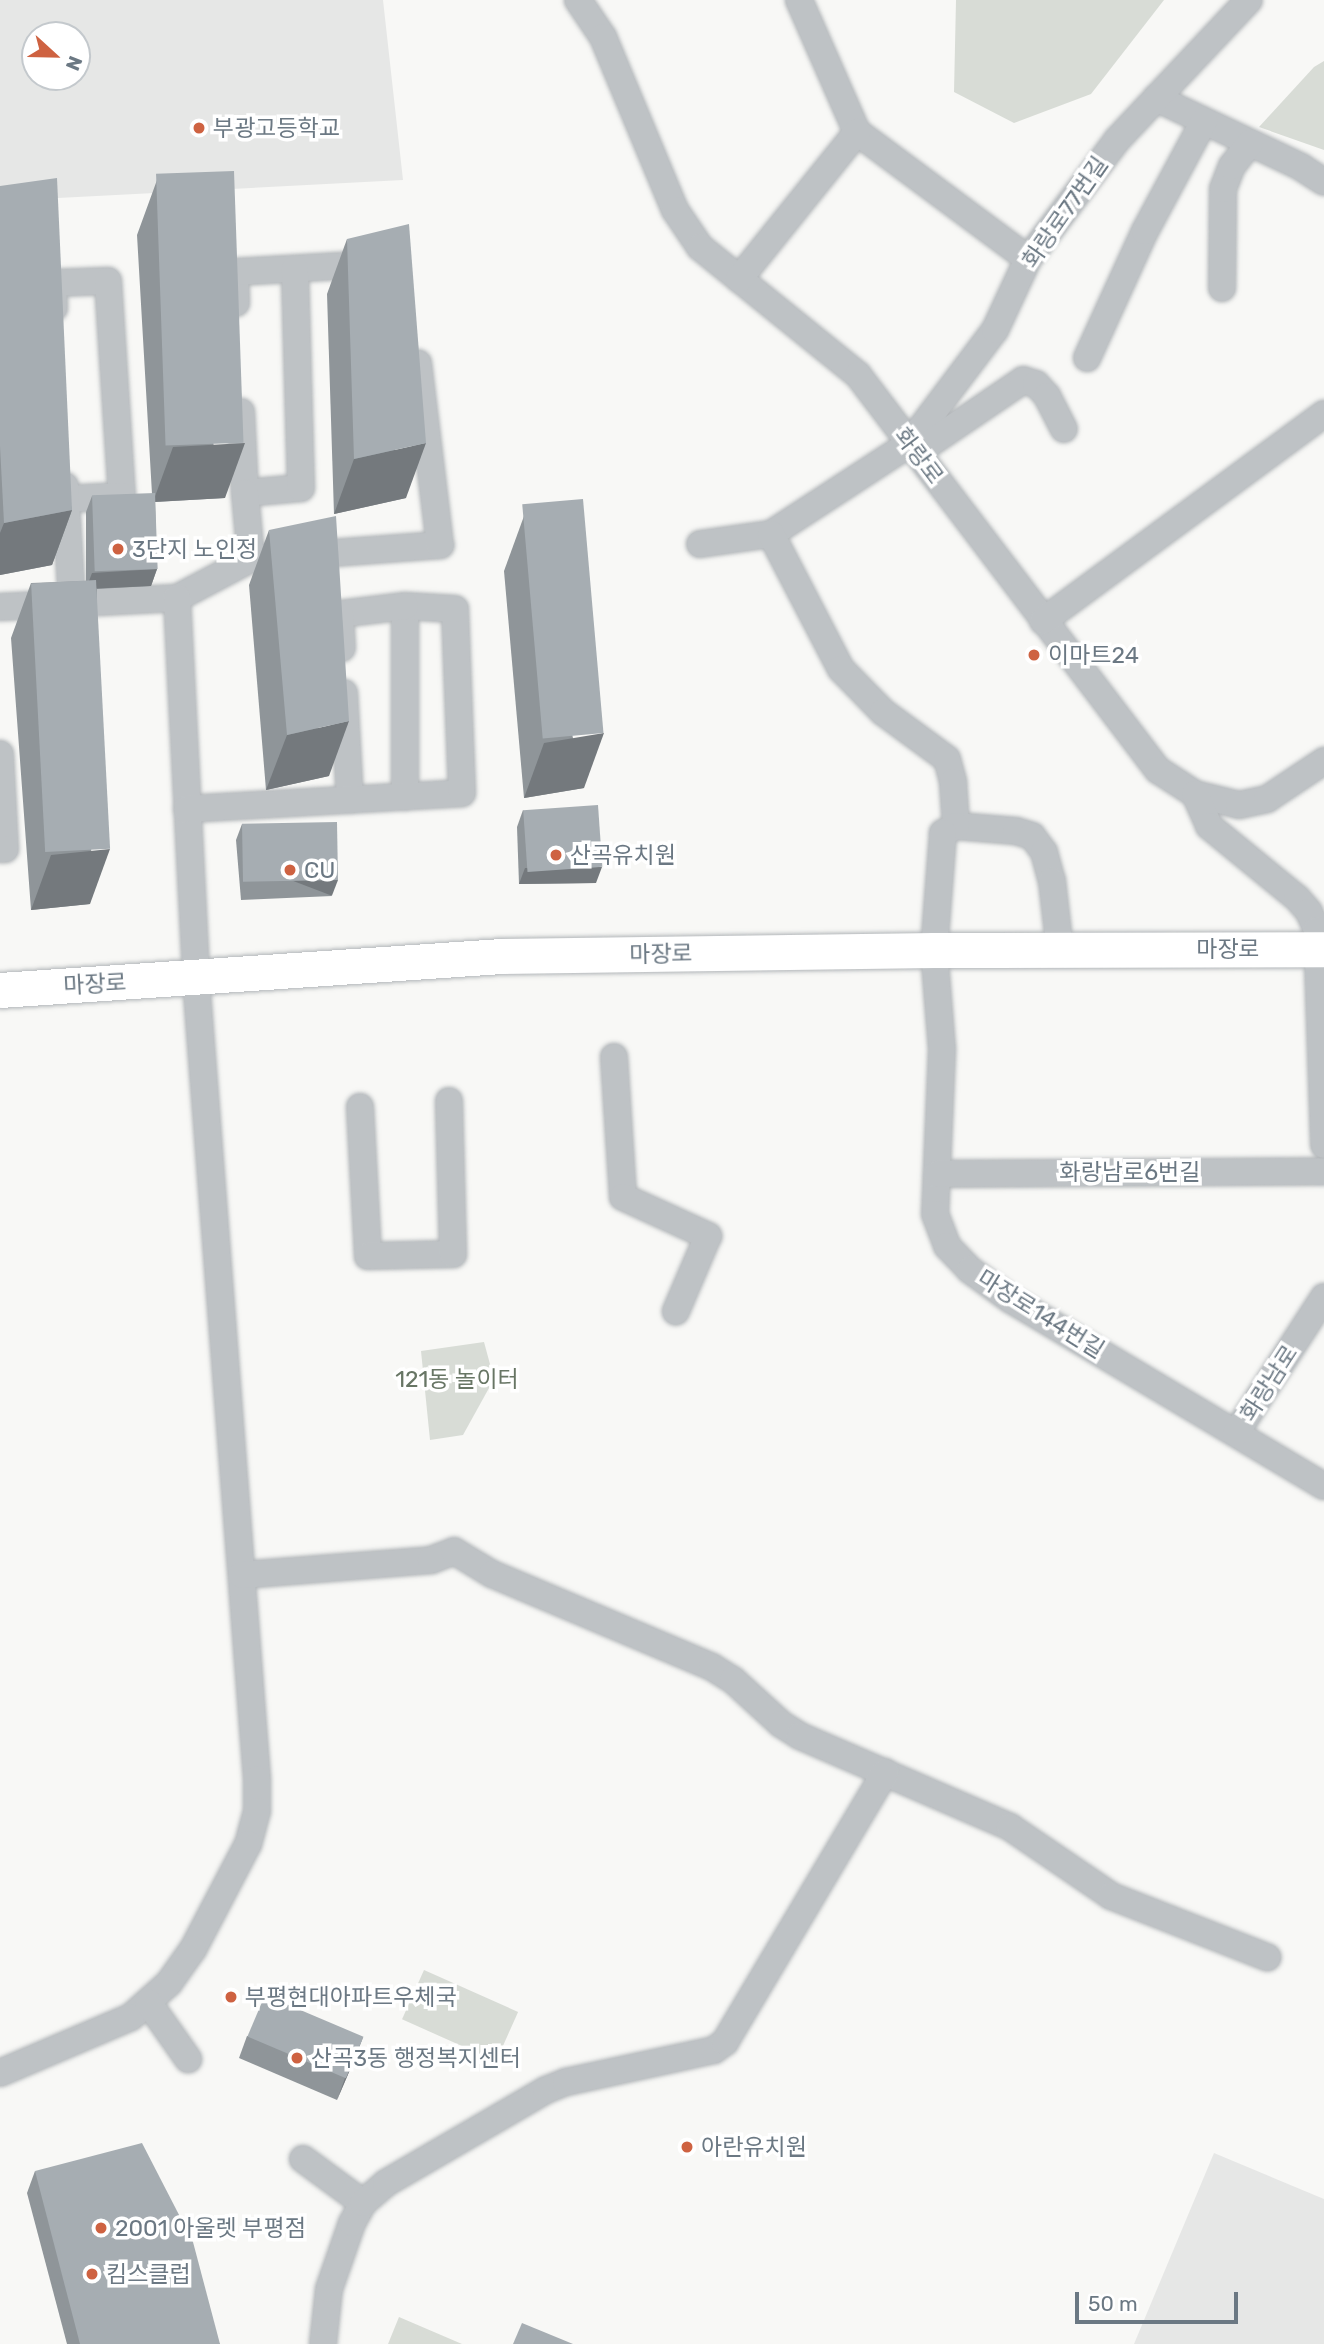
<!DOCTYPE html>
<html>
<head>
<meta charset="utf-8">
<style>
	body { margin:0 }
	#map { position:relative; width:1324px; height:2344px; overflow:hidden; background:#f8f8f6; font-family:Rubik,"Noto Sans KR",sans-serif }
	div>[style] { position:absolute }
	.built>* { inset:0; background:#e6e7e6 }
	.green>* { inset:0; background:#d8dcd6; transform-origin:0 0 }
	.roads { filter:drop-shadow(0 0 2px #b2b6b9) drop-shadow(0 0 2px #b2b6b9) }
	.minor>* { height:26px; margin:-13px; padding:0 13px; transform-origin:13px; border-radius:13px; background:#bec2c5 }
	.major>* { height:35px; margin:-17.5px; padding:0 17.5px; transform-origin:17.5px; border-radius:17.5px; background:#fff }
	.wall>* { inset:0; background:#8f9599 }
	.shaded-wall>* { inset:0; background:#74797d; transform-origin:0 0 }
	.building>* { inset:0; background:#a6adb2; transform-origin:0 0 }
	.dots>* { width:19px; height:19px; translate:-50% -50%; box-sizing:border-box; border:4px solid #fff; border-radius:50% }
	span { translate:-50% -50%; white-space:nowrap; text-align:center; line-height:1.15; -webkit-text-stroke:7px #fff; paint-order:stroke }
	.poi-label { font-size:23px; color:#6b7883 }
	.left { translate:0 -50%; text-align:left }
	.street-label { font-size:23px; color:#6b7883 }
	.park-label { font-size:23px; color:#687665 }
	.north { position:absolute; left:21px; top:21px; width:70px; height:70px; box-sizing:border-box; background:#fff; border:2px solid #c4c9cd; border-radius:50%; rotate:112deg; font-size:19px; font-weight:700; line-height:28px; text-align:center; color:#6b7883 }
	.north::after { content:''; display:block; margin:auto; width:24px; height:32px; background:#ce6241; clip-path:polygon(50% 0,100% 100%,50% 72%,0 100%) }
	.scale { position:absolute; left:1075px; top:2292px; width:163px; height:32px; box-sizing:border-box; border:4px solid #6b7883; border-top:0; padding-left:9px; font-size:21px; line-height:24px; white-space:nowrap; color:#6b7883; -webkit-text-stroke:5px #fff; paint-order:stroke }
</style>
</head>
<body>
<div id="map">
	<div class="built">
		<div style="clip-path:polygon(evenodd,0 0,383px 0,403px 180px,0 201px,0 0,35px 35px,77px 35px,77px 77px,35px 77px,35px 35px)"></div>
		<div style="clip-path:polygon(1214px 2153px,1324px 2199px,1324px 2344px,1134px 2344px)"></div>
	</div>
	<div class="green">
		<div style="clip-path:polygon(956px 0,1164px 0,1091px 94px,1014px 123px,954px 92px)"></div>
		<div style="clip-path:polygon(1324px 61px,1324px 150px,1259px 127px,1314px 67px)"></div>
		<div style="clip-path:polygon(484px 1342px,494px 1379px,463px 1435px,430px 1440px,421px 1351px)"></div>
		<div style="left:424px;top:1970px;width:103px;height:54px;rotate:24deg"></div>
		<div style="clip-path:polygon(399px 2317px,462px 2344px,388px 2344px)"></div>
	</div>
	<div class="roads">
		<div class="minor">
			<div style="left:578px;top:0;width:45px;rotate:56deg"></div>
			<div style="left:603px;top:37px;width:187px;rotate:67.4deg"></div>
			<div style="left:675px;top:210px;width:45px;rotate:56deg"></div>
			<div style="left:700px;top:247px;width:203px;rotate:39deg"></div>
			<div style="left:858px;top:375px;width:496px;rotate:52.8deg"></div>
			<div style="left:1158px;top:770px;width:44px;rotate:33deg"></div>
			<div style="left:1195px;top:794px;width:45px;rotate:14deg"></div>
			<div style="left:1239px;top:805px;width:29px;rotate:-12deg"></div>
			<div style="left:1267px;top:799px;width:69px;rotate:-33.7deg"></div>
			<div style="left:799px;top:0;width:144px;rotate:66.3deg"></div>
			<div style="left:857px;top:132px;width:213px;rotate:36.6deg"></div>
			<div style="left:1156px;top:98px;width:161px;rotate:25.4deg"></div>
			<div style="left:1301px;top:167px;width:27px;rotate:33deg"></div>
			<div style="left:739px;top:279px;width:189px;rotate:-51.2deg"></div>
			<div style="left:1222px;top:288px;width:99px;rotate:-89.4deg"></div>
			<div style="left:1223px;top:189px;width:25px;rotate:-69deg"></div>
			<div style="left:1232px;top:166px;width:29px;rotate:-52deg"></div>
			<div style="left:236px;top:303px;width:31px;rotate:-92deg"></div>
			<div style="left:235px;top:272px;width:137px;rotate:-3.3deg"></div>
			<div style="left:54px;top:308px;width:25px;rotate:-92deg"></div>
			<div style="left:53px;top:283px;width:55px;rotate:-2.1deg"></div>
			<div style="left:108px;top:281px;width:215px;rotate:86.3deg"></div>
			<div style="left:122px;top:496px;width:56px;rotate:176.9deg"></div>
			<div style="left:1087px;top:358px;width:140px;rotate:-65.5deg"></div>
			<div style="left:1145px;top:231px;width:125px;rotate:-61.8deg"></div>
			<div style="left:241px;top:412px;width:81px;rotate:87.2deg"></div>
			<div style="left:245px;top:493px;width:56px;rotate:-5.1deg"></div>
			<div style="left:301px;top:488px;width:219px;rotate:-91.6deg"></div>
			<div style="left:909px;top:444px;width:143px;rotate:-53deg"></div>
			<div style="left:995px;top:330px;width:78px;rotate:-65.1deg"></div>
			<div style="left:1028px;top:259px;width:149px;rotate:-53.2deg"></div>
			<div style="left:1117px;top:140px;width:192px;rotate:-46.7deg"></div>
			<div style="left:65px;top:486px;width:117px;rotate:86.6deg"></div>
			<div style="left:245px;top:493px;width:66px;rotate:84.8deg"></div>
			<div style="left:771px;top:534px;width:165px;rotate:-33.1deg"></div>
			<div style="left:909px;top:444px;width:20px"></div>
			<div style="left:929px;top:444px;width:114px;rotate:-34.2deg"></div>
			<div style="left:1023px;top:380px;width:14px;rotate:17deg"></div>
			<div style="left:1036px;top:384px;width:16px;rotate:47deg"></div>
			<div style="left:1047px;top:396px;width:37px;rotate:63deg"></div>
			<div style="left:700px;top:544px;width:72px;rotate:-8deg"></div>
			<div style="left:771px;top:534px;width:152px;rotate:62.6deg"></div>
			<div style="left:841px;top:669px;width:60px;rotate:45.7deg"></div>
			<div style="left:883px;top:712px;width:79px;rotate:36.3deg"></div>
			<div style="left:947px;top:759px;width:24px;rotate:75deg"></div>
			<div style="left:953px;top:782px;width:44px;rotate:86.1deg"></div>
			<div style="left:956px;top:826px;width:60px;rotate:4.8deg"></div>
			<div style="left:1016px;top:831px;width:17px;rotate:17deg"></div>
			<div style="left:1032px;top:836px;width:20px;rotate:53deg"></div>
			<div style="left:1044px;top:852px;width:30px;rotate:75deg"></div>
			<div style="left:1052px;top:881px;width:69px;rotate:83.4deg"></div>
			<div style="left:177px;top:598px;width:84px;rotate:-27.8deg"></div>
			<div style="left:251px;top:559px;width:190px;rotate:-4.2deg"></div>
			<div style="left:440px;top:545px;width:183px;rotate:-96.9deg"></div>
			<div style="left:405px;top:606px;width:191px;rotate:90deg"></div>
			<div style="left:0;top:607px;width:177px;rotate:-2.9deg"></div>
			<div style="left:177px;top:598px;width:381px;rotate:87.1deg"></div>
			<div style="left:196px;top:979px;width:802px;rotate:85.64deg"></div>
			<div style="left:257px;top:1779px;width:32px;rotate:90deg"></div>
			<div style="left:257px;top:1811px;width:34px;rotate:105deg"></div>
			<div style="left:248px;top:1844px;width:119px;rotate:117.6deg"></div>
			<div style="left:193px;top:1949px;width:42px;rotate:125.2deg"></div>
			<div style="left:169px;top:1983px;width:51px;rotate:138.2deg"></div>
			<div style="left:131px;top:2017px;width:142px;rotate:156.9deg"></div>
			<div style="left:1043px;top:621px;width:349px;rotate:-36.4deg"></div>
			<div style="left:344px;top:693px;width:107px;rotate:86.8deg"></div>
			<div style="left:0;top:754px;width:95px;rotate:87deg"></div>
			<div style="left:5px;top:849px;width:5px;rotate:180deg"></div>
			<div style="left:1195px;top:794px;width:35px;rotate:66deg"></div>
			<div style="left:1209px;top:826px;width:114px;rotate:39.3deg"></div>
			<div style="left:1297px;top:898px;width:18px;rotate:49deg"></div>
			<div style="left:1309px;top:912px;width:20px;rotate:66deg"></div>
			<div style="left:1317px;top:930px;width:215px;rotate:88.1deg"></div>
			<div style="left:187px;top:809px;width:275px;rotate:-3.3deg"></div>
			<div style="left:462px;top:793px;width:184px;rotate:-92.2deg"></div>
			<div style="left:455px;top:609px;width:50px;rotate:-176.6deg"></div>
			<div style="left:405px;top:606px;width:65px;rotate:173deg"></div>
			<div style="left:340px;top:614px;width:34px;rotate:87deg"></div>
			<div style="left:956px;top:826px;width:15px;rotate:152deg"></div>
			<div style="left:943px;top:833px;width:117px;rotate:94.4deg"></div>
			<div style="left:934px;top:950px;width:99px;rotate:85.4deg"></div>
			<div style="left:942px;top:1049px;width:165px;rotate:92.4deg"></div>
			<div style="left:935px;top:1214px;width:34px;rotate:69deg"></div>
			<div style="left:947px;top:1246px;width:33px;rotate:46deg"></div>
			<div style="left:970px;top:1270px;width:49px;rotate:35.9deg"></div>
			<div style="left:1010px;top:1299px;width:365px;rotate:30.8deg"></div>
			<div style="left:614px;top:1057px;width:140px;rotate:86.3deg"></div>
			<div style="left:623px;top:1197px;width:94px;rotate:24.6deg"></div>
			<div style="left:708px;top:1236px;width:82px;rotate:113.1deg"></div>
			<div style="left:360px;top:1107px;width:149px;rotate:86.9deg"></div>
			<div style="left:368px;top:1256px;width:85px;rotate:-1.3deg"></div>
			<div style="left:453px;top:1254px;width:153px;rotate:-91.5deg"></div>
			<div style="left:937px;top:1174px;width:387px;rotate:-0.4deg"></div>
			<div style="left:1236px;top:1433px;width:162px;rotate:-57.1deg"></div>
			<div style="left:242px;top:1575px;width:190px;rotate:-4.5deg"></div>
			<div style="left:431px;top:1560px;width:25px;rotate:-21deg"></div>
			<div style="left:454px;top:1551px;width:44px;rotate:31.2deg"></div>
			<div style="left:492px;top:1574px;width:239px;rotate:22.9deg"></div>
			<div style="left:712px;top:1667px;width:25px;rotate:32deg"></div>
			<div style="left:733px;top:1680px;width:65px;rotate:42.5deg"></div>
			<div style="left:781px;top:1724px;width:22px;rotate:32deg"></div>
			<div style="left:800px;top:1736px;width:229px;rotate:23.4deg"></div>
			<div style="left:1010px;top:1827px;width:122px;rotate:34.3deg"></div>
			<div style="left:1111px;top:1896px;width:168px;rotate:21.4deg"></div>
			<div style="left:148px;top:2002px;width:70px;rotate:54.9deg"></div>
			<div style="left:303px;top:2159px;width:74px;rotate:36.3deg"></div>
			<div style="left:323px;top:2344px;width:55px;rotate:-83.8deg"></div>
			<div style="left:329px;top:2289px;width:70px;rotate:-70.8deg"></div>
			<div style="left:352px;top:2223px;width:23px;rotate:-61deg"></div>
			<div style="left:363px;top:2203px;width:30px;rotate:-41deg"></div>
			<div style="left:386px;top:2183px;width:185px;rotate:-30.2deg"></div>
			<div style="left:546px;top:2090px;width:22px;rotate:-22deg"></div>
			<div style="left:566px;top:2082px;width:151px;rotate:-12.2deg"></div>
			<div style="left:714px;top:2050px;width:14px;rotate:-36deg"></div>
			<div style="left:725px;top:2042px;width:314px;rotate:-59.3deg"></div>
		</div>
		<div class="major">
			<div style="left:0;top:990px;width:502px;rotate:-3.88deg"></div>
			<div style="left:501px;top:956px;width:433px;rotate:-0.8deg"></div>
			<div style="left:934px;top:950px;width:390px;rotate:-0.1deg"></div>
		</div>
	</div>
	<div class="wall">
		<div style="clip-path:polygon(157px 180px,225px 498px,155px 502px,157px 569px,151px 586px,97px 589px,90px 904px,31px 910px,11px 638px,31px 583px,86px 581px,86px 512px,92px 496px,152px 494px,137px 235px)"></div>
		<div style="clip-path:polygon(0 186px,72px 510px,52px 565px,0 575px)"></div>
		<div style="clip-path:polygon(347px 239px,406px 498px,334px 514px,327px 294px)"></div>
		<div style="clip-path:polygon(524px 516px,584px 788px,524px 798px,504px 571px)"></div>
		<div style="clip-path:polygon(269px 530px,329px 776px,266px 790px,249px 585px)"></div>
		<div style="clip-path:polygon(523px 810px,596px 883px,519px 884px,517px 827px)"></div>
		<div style="clip-path:polygon(242px 824px,332px 896px,241px 900px,236px 840px)"></div>
		<div style="clip-path:polygon(247px 2036px,363px 2037px,355px 2058px,337px 2100px,239px 2058px)"></div>
		<div style="clip-path:polygon(35px 2171px,220px 2344px,67px 2344px,27px 2193px)"></div>
	</div>
	<div class="shaded-wall">
		<div style="clip-path:polygon(245px 443px,225px 498px,153px 502px,173px 447px)"></div>
		<div style="clip-path:polygon(426px 443px,406px 498px,334px 514px,354px 459px)"></div>
		<div style="clip-path:polygon(72px 510px,52px 565px,0 575px,0 533px,4px 523px)"></div>
		<div style="clip-path:polygon(157px 569px,151px 586px,86px 589px,92px 573px)"></div>
		<div style="clip-path:polygon(349px 721px,329px 776px,266px 790px,287px 735px)"></div>
		<div style="clip-path:polygon(604px 733px,584px 788px,524px 798px,544px 743px)"></div>
		<div style="clip-path:polygon(110px 849px,90px 904px,31px 910px,51px 855px)"></div>
		<div style="clip-path:polygon(602px 867px,596px 883px,519px 884px,525px 868px)"></div>
		<div style="left:338px;top:880px;width:17px;height:91px;rotate:111deg"></div>
		<div style="clip-path:polygon(363px 2037px,355px 2058px,337px 2100px,345px 2078px)"></div>
	</div>
	<div class="building">
		<div style="left:234px;top:171px;width:272px;height:78px;rotate:88deg"></div>
		<div style="clip-path:polygon(57px 178px,72px 510px,4px 523px,0 446px,0 186px)"></div>
		<div style="clip-path:polygon(409px 224px,426px 443px,354px 459px,347px 239px)"></div>
		<div style="left:155px;top:493px;width:76px;height:63px;rotate:88deg"></div>
		<div style="left:583px;top:499px;width:235px;height:61px;rotate:85deg"></div>
		<div style="clip-path:polygon(336px 516px,349px 721px,287px 735px,269px 530px)"></div>
		<div style="left:96px;top:580px;width:269px;height:65px;rotate:87deg"></div>
		<div style="left:598px;top:805px;width:62px;height:75px;rotate:86deg"></div>
		<div style="left:337px;top:822px;width:58px;height:95px;rotate:89deg"></div>
		<div style="left:265px;top:1995px;width:107px;height:45px;rotate:23deg"></div>
		<div style="clip-path:polygon(142px 2143px,193px 2242px,220px 2344px,80px 2344px,35px 2171px)"></div>
		<div style="clip-path:polygon(522px 2323px,573px 2344px,513px 2344px)"></div>
	</div>
	<div class="dots">
		<div style="left:199px;top:128px;background:#ce6241"></div>
		<div style="left:118px;top:549px;background:#ce6241"></div>
		<div style="left:1034px;top:655px;background:#ce6241"></div>
		<div style="left:556px;top:855px;background:#ce6241"></div>
		<div style="left:290px;top:870px;background:#ce6241"></div>
		<div style="left:231px;top:1997px;background:#ce6241"></div>
		<div style="left:297px;top:2058px;background:#ce6241"></div>
		<div style="left:687px;top:2147px;background:#ce6241"></div>
		<div style="left:101px;top:2228px;background:#ce6241"></div>
		<div style="left:92px;top:2274px;background:#ce6241"></div>
	</div>
	<div class="poi-label">
		<span class="left" style="left:213px;top:128px">부광고등학교</span>
		<span class="left" style="left:132px;top:549px">3단지 노인정</span>
		<span class="left" style="left:1048px;top:655px">이마트24</span>
		<span class="left" style="left:570px;top:855px">산곡유치원</span>
		<span class="left" style="left:304px;top:870px">CU</span>
		<span class="left" style="left:245px;top:1997px">부평현대아파트우체국</span>
		<span class="left" style="left:311px;top:2058px">산곡3동 행정복지센터</span>
		<span class="left" style="left:701px;top:2147px">아란유치원</span>
		<span class="left" style="left:115px;top:2228px">2001 아울렛 부평점</span>
		<span class="left" style="left:106px;top:2274px">킴스클럽</span>
	</div>
	<div class="street-label">
		<span style="left:1065px;top:212px;rotate:-55deg">화랑로77번길</span>
		<span style="left:919px;top:456px;rotate:53deg">화랑로</span>
		<span style="left:1228px;top:949px">마장로</span>
		<span style="left:661px;top:954px;rotate:-1deg">마장로</span>
		<span style="left:95px;top:984px;rotate:-3deg">마장로</span>
		<span style="left:1130px;top:1172px">화랑남로6번길</span>
		<span style="left:1041px;top:1314px;rotate:32deg">마장로144번길</span>
		<span style="left:1269px;top:1383px;rotate:-57deg">화랑남로</span>
	</div>
	<div class="park-label">
		<span style="left:457px;top:1379px">121동 놀이터</span>
	</div>
	<div class="north">N</div>
	<div class="scale">50 m</div>
</div>
</body>
</html>
